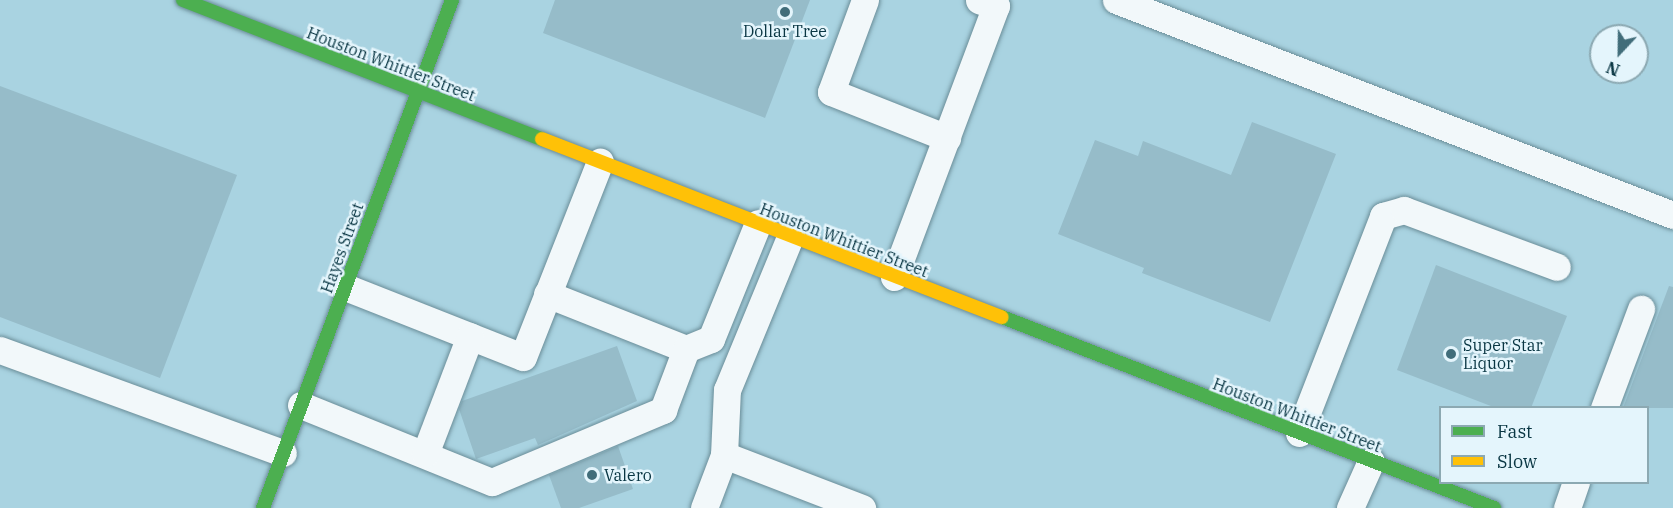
<!DOCTYPE html>
<html>
<head>
<meta charset="utf-8">
<style>
	body { margin:0 }
	#map { position:relative; width:1673px; height:508px; overflow:hidden; background:#a9d3e1; font-family:"IBM Plex Serif",serif }
	div>[style] { position:absolute }
	.building>* { inset:0; background:#96bcc9 }
	.roads { filter:drop-shadow(0 0 2px #6a8d98) drop-shadow(0 0 2px #6a8d98) }
	.lane>* { height:27px; margin:-13.5px; padding:0 13.5px; transform-origin:13.5px; border-radius:13.5px; background:#f2f8fa }
	.fast>* { height:14px; margin:-7px; padding:0 7px; transform-origin:7px; border-radius:7px; background:#4caf50 }
	.slow>* { height:14px; margin:-7px; padding:0 7px; transform-origin:7px; border-radius:7px; background:#ffc107 }
	.dots>* { width:16px; height:16px; translate:-50% -50%; box-sizing:border-box; border:3px solid #e4f5fc; border-radius:50% }
	span { translate:-50% -50%; white-space:nowrap; text-align:center; line-height:1.15; -webkit-text-stroke:5px #e4f5fc; paint-order:stroke }
	.poi-label { font-size:16px; color:#093643 }
	.left { translate:0 -50%; text-align:left }
	.street-label { font-size:16px; color:#093643 }
	.legend { position:absolute; left:1439px; top:406px; width:210px; height:78px; box-sizing:border-box; background:#e4f5fc; border:2px solid #8ca9b2; margin:0; padding:8px 10px; list-style:none; font-size:18px; color:#093643 }
	.legend li { display:flex; align-items:center; gap:12px; height:30px }
	.legend b { width:30px; border:2px solid #8ca9b2 }
	.north { position:absolute; left:1589px; top:24px; width:60px; height:60px; box-sizing:border-box; background:#e4f5fc; border:2px solid #8ca9b2; border-radius:50%; rotate:202deg; font-size:16px; font-weight:700; line-height:24px; text-align:center; color:#093643 }
	.north::after { content:''; display:block; margin:auto; width:21px; height:27px; background:#416d7a; clip-path:polygon(50% 0,100% 100%,50% 72%,0 100%) }
</style>
</head>
<body>
<div id="map">
	<div class="building">
		<div style="clip-path:polygon(555px 0,810px 0,765px 118px,543px 33px)"></div>
		<div style="clip-path:polygon(0 86px,237px 175px,160px 378px,0 317px)"></div>
		<div style="clip-path:polygon(1252px 122px,1336px 154px,1270px 322px,1142px 273px,1144px 268px,1058px 234px,1095px 140px,1138px 156px,1143px 141px,1231px 175px)"></div>
		<div style="clip-path:polygon(1436px 265px,1567px 316px,1531px 408px,1496px 408px,1397px 370px)"></div>
		<div style="clip-path:polygon(1669px 286px,1673px 287px,1673px 408px,1623px 408px)"></div>
		<div style="clip-path:polygon(617px 346px,637px 401px,538px 445px,535px 438px,476px 459px,459px 409px,462px 401px)"></div>
		<div style="clip-path:polygon(618px 446px,633px 489px,579px 508px,561px 508px,549px 475px)"></div>
	</div>
	<div class="roads">
		<div class="lane">
			<div style="left:865px;top:0;width:98px;rotate:110.3deg"></div>
			<div style="left:831px;top:92px;width:125px;rotate:21.6deg"></div>
			<div style="left:1116px;top:0;width:597px;rotate:21.11deg"></div>
			<div style="left:894px;top:277px;width:290px;rotate:-69.4deg"></div>
			<div style="left:996px;top:6px;width:18px;rotate:-161deg"></div>
			<div style="left:345px;top:287px;width:191px;rotate:21.5deg"></div>
			<div style="left:523px;top:357px;width:210px;rotate:-68.5deg"></div>
			<div style="left:547px;top:294px;width:149px;rotate:21.6deg"></div>
			<div style="left:0;top:350px;width:301px;rotate:20deg"></div>
			<div style="left:301px;top:405px;width:206px;rotate:22deg"></div>
			<div style="left:492px;top:482px;width:186px;rotate:-22.8deg"></div>
			<div style="left:663px;top:410px;width:65px;rotate:-69.3deg"></div>
			<div style="left:686px;top:349px;width:27px;rotate:-22deg"></div>
			<div style="left:711px;top:339px;width:125px;rotate:-67.9deg"></div>
			<div style="left:1604px;top:408px;width:106px;rotate:-69.5deg"></div>
			<div style="left:1299px;top:433px;width:233px;rotate:-68.8deg"></div>
			<div style="left:1383px;top:216px;width:22px;rotate:-16deg"></div>
			<div style="left:1404px;top:210px;width:163px;rotate:20.4deg"></div>
			<div style="left:425px;top:454px;width:126px;rotate:-69.1deg"></div>
			<div style="left:724px;top:455px;width:65px;rotate:-87.4deg"></div>
			<div style="left:727px;top:390px;width:165px;rotate:-67.6deg"></div>
			<div style="left:704px;top:508px;width:57px;rotate:-69.3deg"></div>
			<div style="left:724px;top:455px;width:148px;rotate:21deg"></div>
			<div style="left:1350px;top:508px;width:51px;rotate:-65.9deg"></div>
			<div style="left:1567px;top:508px;width:28px;rotate:-71deg"></div>
		</div>
		<div class="fast">
			<div style="left:183px;top:0;width:385px;rotate:21.2deg"></div>
			<div style="left:1002px;top:317px;width:528px;rotate:21.22deg"></div>
			<div style="left:263px;top:508px;width:542px;rotate:-69.59deg"></div>
		</div>
		<div class="slow">
			<div style="left:542px;top:139px;width:493px;rotate:21.2deg"></div>
		</div>
	</div>
	<div class="dots">
		<div style="left:785px;top:12px;background:#416d7a"></div>
		<div style="left:1451px;top:354px;background:#416d7a"></div>
		<div style="left:592px;top:475px;background:#416d7a"></div>
	</div>
	<div class="poi-label">
		<span style="left:785px;top:31px">Dollar Tree</span>
		<span class="left" style="left:1463px;top:354px">Super Star<br>Liquor</span>
		<span class="left" style="left:604px;top:475px">Valero</span>
	</div>
	<div class="street-label">
		<span style="left:391px;top:64px;rotate:21deg">Houston Whittier Street</span>
		<span style="left:844px;top:240px;rotate:21deg">Houston Whittier Street</span>
		<span style="left:342px;top:248px;rotate:-70deg">Hayes Street</span>
		<span style="left:1297px;top:415px;rotate:21deg">Houston Whittier Street</span>
	</div>
	<ul class="legend">
	<li><b style="height:8px;background:#4caf50"></b>Fast</li>
	<li><b style="height:8px;background:#ffc107"></b>Slow</li>
	</ul>
	<div class="north">N</div>
</div>
</body>
</html>
